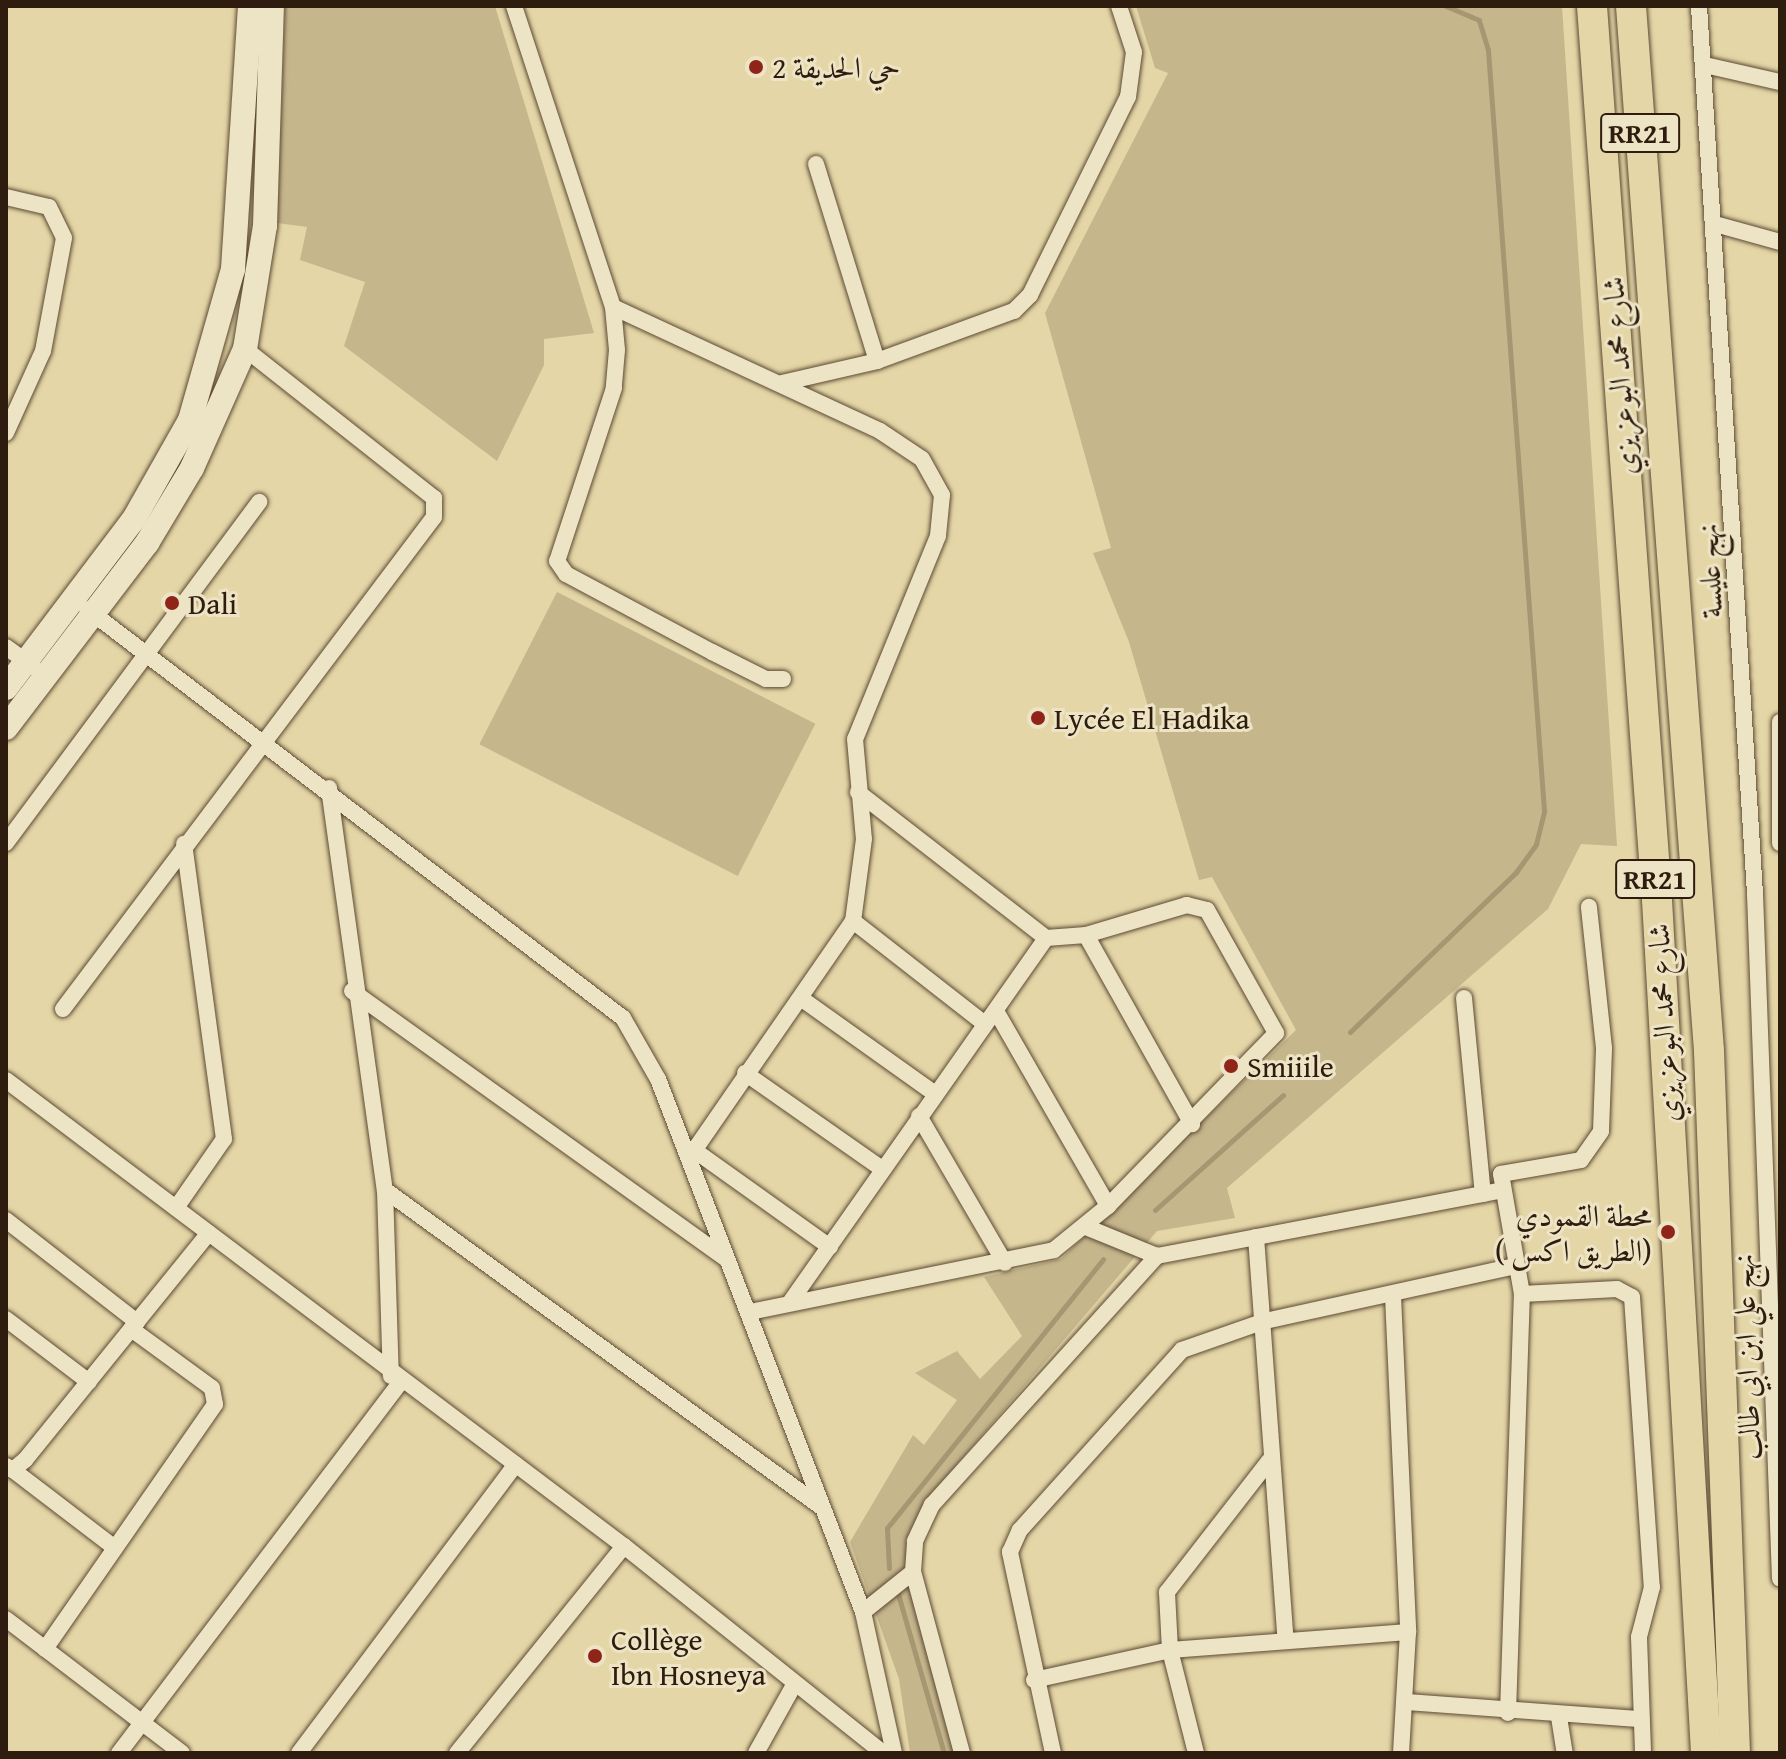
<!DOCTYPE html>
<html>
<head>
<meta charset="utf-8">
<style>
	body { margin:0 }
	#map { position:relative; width:1786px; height:1759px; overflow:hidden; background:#e4d6a6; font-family:"Gentium Book Plus",Amiri,serif }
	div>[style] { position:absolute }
	.green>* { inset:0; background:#c5b68c; transform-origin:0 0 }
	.stream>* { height:5px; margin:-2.5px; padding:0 2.5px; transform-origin:2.5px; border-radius:2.5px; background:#a69772 }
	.roads { filter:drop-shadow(0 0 2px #5c4a34) drop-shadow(0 0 2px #5c4a34) }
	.street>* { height:16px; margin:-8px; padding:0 8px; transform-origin:8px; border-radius:8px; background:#ede4c5 }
	.secondary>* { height:24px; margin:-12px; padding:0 12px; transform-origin:12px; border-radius:12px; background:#ede4c5 }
	.highway>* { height:30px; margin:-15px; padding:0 15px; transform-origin:15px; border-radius:15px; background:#e4d6a6 }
	.dots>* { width:22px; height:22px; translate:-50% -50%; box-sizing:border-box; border:4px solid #ede4c5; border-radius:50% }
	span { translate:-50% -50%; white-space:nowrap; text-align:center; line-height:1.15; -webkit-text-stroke:6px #ede4c5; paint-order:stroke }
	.shield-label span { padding:2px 6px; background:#ede4c5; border:2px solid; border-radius:6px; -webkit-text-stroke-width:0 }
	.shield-label { font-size:28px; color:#2e1c0e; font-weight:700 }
	.poi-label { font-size:30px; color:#2e1c0e }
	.left { translate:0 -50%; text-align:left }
	.right { translate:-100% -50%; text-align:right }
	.street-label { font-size:30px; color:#2e1c0e }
	.frame { position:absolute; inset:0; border:8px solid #2e1c0e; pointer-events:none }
</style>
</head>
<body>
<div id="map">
	<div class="green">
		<div style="clip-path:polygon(285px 6px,495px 6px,594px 333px,544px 339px,544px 365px,497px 461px,344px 346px,365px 282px,300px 260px,307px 227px,277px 223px)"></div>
		<div style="clip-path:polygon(1136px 6px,1562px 6px,1617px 846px,1581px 844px,1548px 909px,1227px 1188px,1235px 1218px,1157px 1231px,925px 1502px,907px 1538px,905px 1572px,956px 1753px,910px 1753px,899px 1679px,850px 1542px,913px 1435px,924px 1445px,957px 1400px,915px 1373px,957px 1351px,980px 1379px,1022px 1336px,984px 1277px,1061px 1259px,1296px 1030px,1212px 877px,1199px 880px,1129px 642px,1093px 553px,1111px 548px,1045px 313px,1168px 73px,1155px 68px)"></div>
		<div style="left:557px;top:592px;width:290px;height:171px;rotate:27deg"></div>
	</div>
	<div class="stream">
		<div style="left:1350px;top:1032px;width:231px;rotate:-43.9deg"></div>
		<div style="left:1516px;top:872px;width:34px;rotate:-54deg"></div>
		<div style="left:1536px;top:844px;width:34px;rotate:-76deg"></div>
		<div style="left:1544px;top:811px;width:763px;rotate:-94.21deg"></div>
		<div style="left:1488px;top:50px;width:31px;rotate:-107deg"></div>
		<div style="left:1479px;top:20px;width:36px;rotate:-157deg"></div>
		<div style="left:1155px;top:1210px;width:172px;rotate:-41.9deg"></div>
		<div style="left:889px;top:1568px;width:40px;rotate:-92.9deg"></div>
		<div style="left:887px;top:1528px;width:345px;rotate:-51.2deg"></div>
		<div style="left:898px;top:1594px;width:166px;rotate:73.9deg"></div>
	</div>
	<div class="roads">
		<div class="street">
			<div style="left:514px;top:6px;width:317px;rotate:71.8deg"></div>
			<div style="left:613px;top:307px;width:43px;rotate:84.7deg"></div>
			<div style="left:617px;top:350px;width:38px;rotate:95deg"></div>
			<div style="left:614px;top:388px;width:182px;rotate:108.2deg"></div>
			<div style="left:557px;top:561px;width:16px;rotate:55deg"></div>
			<div style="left:566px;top:574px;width:166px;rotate:28.1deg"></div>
			<div style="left:712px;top:652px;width:60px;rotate:26.6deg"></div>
			<div style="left:766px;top:679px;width:17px"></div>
			<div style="left:1699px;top:6px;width:890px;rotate:86.39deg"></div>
			<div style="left:1755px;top:894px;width:685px;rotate:87.91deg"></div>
			<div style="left:1705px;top:65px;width:77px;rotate:12.8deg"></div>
			<div style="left:816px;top:164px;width:206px;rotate:72.8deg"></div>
			<div style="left:6px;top:197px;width:44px;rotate:13.1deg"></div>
			<div style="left:49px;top:207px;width:34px;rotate:64deg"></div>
			<div style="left:64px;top:238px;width:115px;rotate:100.5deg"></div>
			<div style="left:43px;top:351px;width:90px;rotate:114.3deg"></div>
			<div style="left:1715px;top:224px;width:67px;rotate:15.5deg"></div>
			<div style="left:613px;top:307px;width:294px;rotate:24.9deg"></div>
			<div style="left:880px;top:431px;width:50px;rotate:33.7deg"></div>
			<div style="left:922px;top:459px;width:41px;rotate:60.9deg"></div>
			<div style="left:942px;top:495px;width:41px;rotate:95.6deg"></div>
			<div style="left:938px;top:536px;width:219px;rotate:112.2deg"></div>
			<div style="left:855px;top:739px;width:100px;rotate:84.9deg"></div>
			<div style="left:864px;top:839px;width:83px;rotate:97.6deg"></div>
			<div style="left:853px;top:921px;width:288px;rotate:124.7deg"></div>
			<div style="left:782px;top:383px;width:98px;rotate:-13deg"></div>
			<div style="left:877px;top:361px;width:146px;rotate:-20.1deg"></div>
			<div style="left:1014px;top:311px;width:23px;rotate:-45deg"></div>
			<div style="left:1030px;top:295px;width:221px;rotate:-63.7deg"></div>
			<div style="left:1128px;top:97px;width:45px;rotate:-82.4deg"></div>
			<div style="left:1134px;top:52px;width:48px;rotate:-108.1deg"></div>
			<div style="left:87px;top:609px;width:674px;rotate:37.35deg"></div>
			<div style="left:623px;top:1018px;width:70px;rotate:60.2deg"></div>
			<div style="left:658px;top:1079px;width:571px;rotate:68.96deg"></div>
			<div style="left:863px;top:1612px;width:144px;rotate:77.6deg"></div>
			<div style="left:6px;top:647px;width:34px;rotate:36deg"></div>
			<div style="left:1780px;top:722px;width:121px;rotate:90deg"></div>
			<div style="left:329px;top:788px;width:406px;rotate:82.1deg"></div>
			<div style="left:385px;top:1190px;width:186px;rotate:88.2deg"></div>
			<div style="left:6px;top:843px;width:425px;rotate:-53.4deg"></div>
			<div style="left:853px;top:921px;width:167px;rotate:38deg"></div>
			<div style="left:1086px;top:935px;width:217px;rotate:60.7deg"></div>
			<div style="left:352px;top:991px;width:460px;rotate:35.6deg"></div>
			<div style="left:1464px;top:998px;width:197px;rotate:84.5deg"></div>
			<div style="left:802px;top:999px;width:162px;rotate:35.5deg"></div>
			<div style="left:63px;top:1009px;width:616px;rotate:-52.98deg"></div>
			<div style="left:434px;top:517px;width:19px;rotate:-90deg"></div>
			<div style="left:434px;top:498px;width:241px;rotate:-141.7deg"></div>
			<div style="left:996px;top:1011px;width:225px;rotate:60.1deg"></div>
			<div style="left:745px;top:1073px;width:167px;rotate:35deg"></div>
			<div style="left:6px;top:1080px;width:774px;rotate:37.02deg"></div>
			<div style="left:624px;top:1546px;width:332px;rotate:38.6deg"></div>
			<div style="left:919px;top:1116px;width:170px;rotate:59.7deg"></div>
			<div style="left:694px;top:1150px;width:167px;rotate:35.5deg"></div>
			<div style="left:385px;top:1190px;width:538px;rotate:36deg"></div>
			<div style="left:176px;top:1208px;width:84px;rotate:-55.2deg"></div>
			<div style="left:224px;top:1139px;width:298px;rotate:-97.7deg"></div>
			<div style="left:6px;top:1220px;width:166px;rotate:37.9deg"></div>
			<div style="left:1086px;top:1227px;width:77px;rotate:22.2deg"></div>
			<div style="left:1157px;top:1256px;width:352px;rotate:-10.8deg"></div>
			<div style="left:1256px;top:1237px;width:400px;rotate:85.8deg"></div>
			<div style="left:1522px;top:1294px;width:95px;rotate:-3deg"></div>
			<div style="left:1617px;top:1289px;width:17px;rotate:28deg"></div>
			<div style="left:1632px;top:1297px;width:291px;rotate:86.1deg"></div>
			<div style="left:1652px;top:1587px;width:52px;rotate:104.6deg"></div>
			<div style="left:1639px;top:1637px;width:116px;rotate:88deg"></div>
			<div style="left:1393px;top:1296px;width:336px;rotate:87.4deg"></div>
			<div style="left:1408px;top:1632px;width:121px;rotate:93.3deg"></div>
			<div style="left:791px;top:1301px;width:444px;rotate:-54.9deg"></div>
			<div style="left:750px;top:1312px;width:310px;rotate:-11.5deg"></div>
			<div style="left:1054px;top:1250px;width:70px;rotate:-39.2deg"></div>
			<div style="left:1108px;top:1206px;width:241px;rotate:-45.8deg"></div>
			<div style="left:1276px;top:1033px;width:141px;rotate:-119.3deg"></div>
			<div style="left:1207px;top:910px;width:21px;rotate:-166deg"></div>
			<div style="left:1187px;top:905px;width:105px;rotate:163.5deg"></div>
			<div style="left:1086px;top:935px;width:40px;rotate:175.7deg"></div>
			<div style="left:1046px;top:938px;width:238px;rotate:-142.2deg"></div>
			<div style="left:6px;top:1319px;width:104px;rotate:37.2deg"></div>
			<div style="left:6px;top:1466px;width:8px;rotate:30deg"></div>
			<div style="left:13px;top:1470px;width:16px;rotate:-40deg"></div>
			<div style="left:25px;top:1460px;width:292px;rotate:-51deg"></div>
			<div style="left:13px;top:1470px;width:128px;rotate:37.4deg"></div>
			<div style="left:863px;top:1612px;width:64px;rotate:-38.7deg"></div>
			<div style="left:6px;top:1619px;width:221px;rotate:37.3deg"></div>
			<div style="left:45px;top:1649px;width:298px;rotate:-55.2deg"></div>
			<div style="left:215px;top:1404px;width:16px;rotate:-101deg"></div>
			<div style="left:212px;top:1388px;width:100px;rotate:-143.9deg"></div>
			<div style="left:1034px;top:1680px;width:139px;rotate:-12.4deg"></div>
			<div style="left:1170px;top:1650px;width:239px;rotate:-4.3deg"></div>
			<div style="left:1407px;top:1702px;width:235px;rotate:4.2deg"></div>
			<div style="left:1508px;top:1713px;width:419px;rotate:-88.1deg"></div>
			<div style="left:1522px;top:1294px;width:122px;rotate:-99.9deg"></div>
			<div style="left:1501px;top:1174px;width:81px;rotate:-9.9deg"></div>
			<div style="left:1581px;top:1160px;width:35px;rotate:-55deg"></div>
			<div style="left:1601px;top:1131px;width:83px;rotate:-87.9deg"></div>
			<div style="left:1604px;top:1048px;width:142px;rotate:-96.1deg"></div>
			<div style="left:1559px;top:1717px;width:36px;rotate:81deg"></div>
			<div style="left:119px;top:1753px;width:465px;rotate:-52.8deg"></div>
			<div style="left:299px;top:1753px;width:361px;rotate:-53.1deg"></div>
			<div style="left:457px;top:1753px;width:266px;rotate:-51.1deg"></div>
			<div style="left:756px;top:1753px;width:78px;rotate:-60.8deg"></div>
			<div style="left:962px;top:1753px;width:188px;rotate:-105.1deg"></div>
			<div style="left:913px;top:1572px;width:31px;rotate:-86deg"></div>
			<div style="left:915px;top:1541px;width:40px;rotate:-65deg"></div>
			<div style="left:932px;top:1505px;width:336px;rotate:-47.9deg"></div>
			<div style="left:1053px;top:1753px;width:206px;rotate:-102.1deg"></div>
			<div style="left:1010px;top:1552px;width:24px;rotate:-66deg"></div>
			<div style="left:1020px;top:1530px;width:242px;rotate:-48deg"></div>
			<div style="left:1182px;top:1350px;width:88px;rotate:-19.3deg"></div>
			<div style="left:1265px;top:1321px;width:257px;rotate:-12.4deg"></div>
			<div style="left:1196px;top:1753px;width:106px;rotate:-104.2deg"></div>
			<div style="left:1170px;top:1650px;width:58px;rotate:-93deg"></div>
			<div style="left:1167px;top:1592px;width:166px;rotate:-52.1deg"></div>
		</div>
		<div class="secondary">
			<div style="left:6px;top:688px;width:212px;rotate:-52.9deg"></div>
			<div style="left:134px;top:519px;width:114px;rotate:-60.5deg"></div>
			<div style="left:190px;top:420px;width:157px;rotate:-74.1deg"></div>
			<div style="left:233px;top:269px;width:264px;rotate:-86.3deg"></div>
			<div style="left:6px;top:728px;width:233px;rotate:-52.7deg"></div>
			<div style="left:147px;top:543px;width:87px;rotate:-59deg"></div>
			<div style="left:192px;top:468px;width:130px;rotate:-66deg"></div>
			<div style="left:245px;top:349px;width:125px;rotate:-80.8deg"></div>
			<div style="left:265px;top:226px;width:220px;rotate:-88.2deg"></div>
		</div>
		<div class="highway">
			<div style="left:1592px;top:6px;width:896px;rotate:85.84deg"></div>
			<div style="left:1657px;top:900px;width:854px;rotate:86.71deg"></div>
			<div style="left:1631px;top:6px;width:1048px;rotate:85.73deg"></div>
			<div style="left:1709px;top:1051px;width:702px;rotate:87.88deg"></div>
		</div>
	</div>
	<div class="dots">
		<div style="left:756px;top:67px;background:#8f2418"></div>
		<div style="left:172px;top:603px;background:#8f2418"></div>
		<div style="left:1038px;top:718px;background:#8f2418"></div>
		<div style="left:1231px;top:1066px;background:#8f2418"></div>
		<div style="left:1668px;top:1232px;background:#8f2418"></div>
		<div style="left:595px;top:1656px;background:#8f2418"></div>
	</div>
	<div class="shield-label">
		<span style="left:1640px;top:133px">RR21</span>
		<span style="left:1655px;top:879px">RR21</span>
	</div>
	<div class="poi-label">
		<span class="left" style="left:772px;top:67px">حي الحديقة 2</span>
		<span class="left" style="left:188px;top:603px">Dali</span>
		<span class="left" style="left:1054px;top:718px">Lycée El Hadika</span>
		<span class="left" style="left:1247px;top:1066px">Smiiile</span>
		<span class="right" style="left:1652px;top:1232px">محطة القمودي<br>( الطريق اكس)</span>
		<span class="left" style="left:611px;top:1656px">Collège<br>Ibn Hosneya</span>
	</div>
	<div class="street-label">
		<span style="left:1619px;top:376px;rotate:-94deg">شارع محمد البوعزيزي</span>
		<span style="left:1709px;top:571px;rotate:-93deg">نهج عليسة</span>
		<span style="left:1663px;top:1023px;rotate:-93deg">شارع محمد البوعزيزي</span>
		<span style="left:1746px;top:1357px;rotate:-92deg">نهج علي ابن ابي طالب</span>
	</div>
	<div class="frame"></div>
</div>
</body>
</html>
